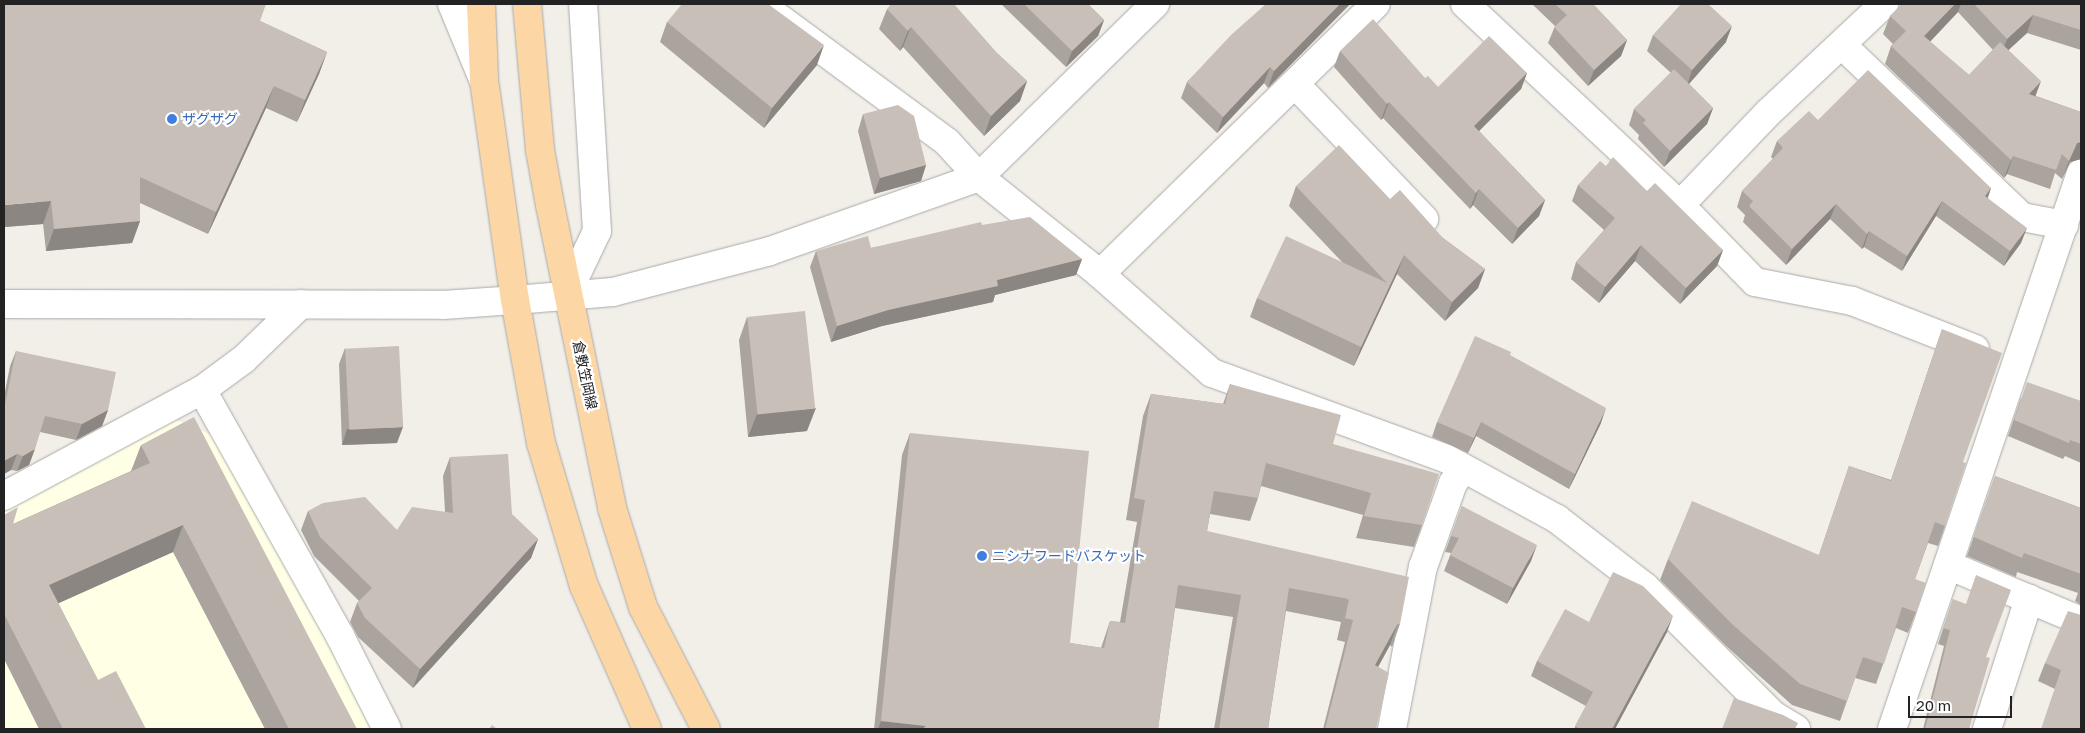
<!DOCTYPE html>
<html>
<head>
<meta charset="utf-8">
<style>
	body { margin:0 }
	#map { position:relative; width:2085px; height:733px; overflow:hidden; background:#f2efe9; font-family:"Golos Text","Noto Sans JP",sans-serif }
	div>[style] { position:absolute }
	.education>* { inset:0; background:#ffffe5 }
	.roads { filter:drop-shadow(0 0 1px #a9a9a9) drop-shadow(0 0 1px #a9a9a9) }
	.minor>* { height:28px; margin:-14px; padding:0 14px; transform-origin:14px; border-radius:14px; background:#fff }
	.tertiary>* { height:28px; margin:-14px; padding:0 14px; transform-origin:14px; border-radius:14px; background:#fff }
	.primary>* { height:28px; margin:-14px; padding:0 14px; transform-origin:14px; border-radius:14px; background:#fcd6a4 }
	.wall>* { inset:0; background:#aba49e }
	.shaded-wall>* { inset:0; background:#8b8681 }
	.building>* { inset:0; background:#c7bfb8; transform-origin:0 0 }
	.dots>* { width:14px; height:14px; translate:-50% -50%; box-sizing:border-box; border:2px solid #fff; border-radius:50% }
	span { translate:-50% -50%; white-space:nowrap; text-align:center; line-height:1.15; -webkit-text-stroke:4.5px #fff; paint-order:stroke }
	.shop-label { font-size:14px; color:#366cbe }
	.left { translate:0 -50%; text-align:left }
	.street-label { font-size:14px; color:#222 }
	.frame { position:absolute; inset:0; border:5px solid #222; pointer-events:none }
	.scale { position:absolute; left:1908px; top:696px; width:104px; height:22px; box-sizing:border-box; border:2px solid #222; border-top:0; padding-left:6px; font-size:15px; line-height:18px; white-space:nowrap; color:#222; -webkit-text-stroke:4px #fff; paint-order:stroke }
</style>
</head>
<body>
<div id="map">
	<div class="education">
		<div style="clip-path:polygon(176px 420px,217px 437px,376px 729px,4px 729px,4px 509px)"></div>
	</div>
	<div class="roads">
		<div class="minor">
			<div style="left:452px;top:4px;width:81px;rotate:67.5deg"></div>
			<div style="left:760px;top:4px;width:232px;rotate:36.4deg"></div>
			<div style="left:947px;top:142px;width:47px;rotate:47.6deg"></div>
			<div style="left:979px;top:177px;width:155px;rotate:38.7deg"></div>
			<div style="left:1100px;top:274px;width:149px;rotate:41.5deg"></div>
			<div style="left:1212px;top:373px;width:250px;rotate:20.1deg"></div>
			<div style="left:1447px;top:459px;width:125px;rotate:28.6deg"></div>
			<div style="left:1557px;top:519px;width:111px;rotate:37.7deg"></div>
			<div style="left:1645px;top:587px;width:181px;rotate:45deg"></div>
			<div style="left:1773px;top:715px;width:27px;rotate:31deg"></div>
			<div style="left:1465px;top:4px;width:294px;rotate:43.1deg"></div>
			<div style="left:1680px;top:205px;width:129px;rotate:-46.3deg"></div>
			<div style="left:1769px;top:112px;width:158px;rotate:-43.2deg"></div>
			<div style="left:1842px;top:45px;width:249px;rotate:43.7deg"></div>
			<div style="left:2022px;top:217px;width:43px;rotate:10.8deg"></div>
			<div style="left:1295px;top:84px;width:187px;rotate:46.3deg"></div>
			<div style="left:1680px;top:205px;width:107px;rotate:45.8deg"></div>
			<div style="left:1755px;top:282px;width:99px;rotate:11.1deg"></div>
			<div style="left:1852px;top:301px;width:132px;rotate:21.3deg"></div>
			<div style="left:1100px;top:274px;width:386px;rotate:-44.4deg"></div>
			<div style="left:566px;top:296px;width:72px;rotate:-64.5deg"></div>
			<div style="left:597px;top:231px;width:227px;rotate:-93.5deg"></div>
			<div style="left:515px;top:300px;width:98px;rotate:-4.7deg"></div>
			<div style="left:613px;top:292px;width:162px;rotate:-14.6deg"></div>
			<div style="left:770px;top:251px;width:222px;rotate:-19.5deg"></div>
			<div style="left:979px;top:177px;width:247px;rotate:-44.5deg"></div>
			<div style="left:202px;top:390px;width:282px;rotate:60.7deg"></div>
			<div style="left:340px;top:636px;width:104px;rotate:63.2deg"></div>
			<div style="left:4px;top:496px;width:225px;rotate:-28.2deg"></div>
			<div style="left:202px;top:390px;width:52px;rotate:-36.4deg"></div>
			<div style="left:244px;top:359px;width:79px;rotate:-44deg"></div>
			<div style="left:1948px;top:565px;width:144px;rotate:22.8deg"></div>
			<div style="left:1392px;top:729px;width:165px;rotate:-79.2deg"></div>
			<div style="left:1423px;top:567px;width:89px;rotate:-70.3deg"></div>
			<div style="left:1453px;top:483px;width:18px;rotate:-52deg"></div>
			<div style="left:1892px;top:729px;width:587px;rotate:-71.23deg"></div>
			<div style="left:1987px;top:729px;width:137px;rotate:-72.1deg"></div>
		</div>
		<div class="tertiary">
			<div style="left:4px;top:304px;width:439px;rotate:0.1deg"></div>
			<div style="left:443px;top:305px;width:72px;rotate:-4deg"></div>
		</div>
		<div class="primary">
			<div style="left:481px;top:4px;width:76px;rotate:87.7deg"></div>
			<div style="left:484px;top:80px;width:222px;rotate:82deg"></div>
			<div style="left:515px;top:300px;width:145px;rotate:79.7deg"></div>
			<div style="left:541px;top:443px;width:149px;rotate:73.3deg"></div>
			<div style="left:584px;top:586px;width:156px;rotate:66.2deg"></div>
			<div style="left:527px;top:4px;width:147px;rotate:84.9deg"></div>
			<div style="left:540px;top:150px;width:56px;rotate:79.7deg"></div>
			<div style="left:550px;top:205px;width:309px;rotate:78.4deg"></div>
			<div style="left:612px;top:508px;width:104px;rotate:72.6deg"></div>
			<div style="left:643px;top:607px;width:137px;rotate:62.7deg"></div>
		</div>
	</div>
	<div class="wall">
		<div style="clip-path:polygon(1001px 4px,1088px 4px,1104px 20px,1098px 36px,1066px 67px)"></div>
		<div style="clip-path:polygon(1266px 4px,1350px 4px,1268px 88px,1264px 83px,1217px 133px,1181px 98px,1187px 82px)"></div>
		<div style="clip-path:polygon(1532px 4px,1593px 4px,1627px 40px,1621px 56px,1588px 86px,1548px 43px,1555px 26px)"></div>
		<div style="clip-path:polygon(evenodd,1902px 4px,2081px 4px,2081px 50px,2027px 33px,2008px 50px,2036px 96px,2081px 112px,2081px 159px,2070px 162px,2062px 179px,2055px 173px,2050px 189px,2007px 174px,2004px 178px,1885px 64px,1891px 46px,1893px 44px,1883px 34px,1890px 16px,1902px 4px,1958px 12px,1993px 50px,1969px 75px,1930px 42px,1958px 12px)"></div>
		<div style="clip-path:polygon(887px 9px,998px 54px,1027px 81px,1020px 101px,984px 136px,903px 47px,900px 51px,879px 29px)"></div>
		<div style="clip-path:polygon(260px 21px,327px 52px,319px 74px,297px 122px,266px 108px,208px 234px,140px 203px,140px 221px,132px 243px,46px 251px,43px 224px,4px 227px)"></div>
		<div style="clip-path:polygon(667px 22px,817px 65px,764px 128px,660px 42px)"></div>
		<div style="clip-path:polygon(1653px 35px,1726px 42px,1689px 84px,1713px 108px,1707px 124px,1664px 167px,1638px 139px,1639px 135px,1629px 125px,1634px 109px,1671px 73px,1647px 51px)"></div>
		<div style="clip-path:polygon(1340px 51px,1425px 78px,1438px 87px,1527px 73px,1521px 89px,1479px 131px,1545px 200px,1539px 216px,1512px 244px,1473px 205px,1470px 209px,1383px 118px,1381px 120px,1334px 67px)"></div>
		<div style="clip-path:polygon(863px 114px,926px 165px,921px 181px,874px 194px,858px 131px)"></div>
		<div style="clip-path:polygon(1818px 120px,1991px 188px,1988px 198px,2021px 243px,2004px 266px,1936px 216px,1902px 271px,1864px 247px,1862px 249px,1830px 219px,1786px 265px,1743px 222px,1745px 215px,1737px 207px,1742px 191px,1773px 159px,1771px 157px,1777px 141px)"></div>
		<div style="clip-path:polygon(1606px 166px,1647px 191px,1723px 250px,1717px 266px,1680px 304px,1635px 261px,1599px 303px,1571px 279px,1576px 262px,1604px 230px,1572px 201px,1578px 185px)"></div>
		<div style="clip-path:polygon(1296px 186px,1390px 199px,1485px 269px,1478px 288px,1445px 321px,1397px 274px,1354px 366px,1250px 317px,1257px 298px,1342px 262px,1289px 206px)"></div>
		<div style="clip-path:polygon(982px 225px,1082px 259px,1076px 275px,995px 295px,993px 302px,882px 326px,831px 342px,810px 267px,816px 251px,871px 248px)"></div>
		<div style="clip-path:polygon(747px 317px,807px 431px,748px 437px,739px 340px)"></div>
		<div style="clip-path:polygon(1942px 329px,1963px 462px,1945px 526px,1938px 546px,1928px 543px,1915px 579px,1916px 612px,1908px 633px,1896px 628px,1876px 684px,1855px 678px,1840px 721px,1792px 705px,1725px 645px,1660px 580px,1668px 559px,1819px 555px,1849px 466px,1891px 480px)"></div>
		<div style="clip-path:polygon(345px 348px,397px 443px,342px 445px,339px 364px)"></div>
		<div style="clip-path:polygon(16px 351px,108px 410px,102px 426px,76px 440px,40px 432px,29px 465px,17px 471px,11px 470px,4px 474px,4px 397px,10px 366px)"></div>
		<div style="clip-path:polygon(1510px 355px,1601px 423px,1569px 489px,1476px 436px,1468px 453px,1432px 437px,1437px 422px)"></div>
		<div style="clip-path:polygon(1230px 384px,1333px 444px,1422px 525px,1414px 547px,1356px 538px,1363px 515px,1261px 486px,1258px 498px,1250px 521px,1210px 514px,1207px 531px,1400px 624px,1392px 647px,1390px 645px,1378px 667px,1376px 729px,1323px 729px,1345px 642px,1337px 640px,1341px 622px,1286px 611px,1268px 729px,1214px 729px,1233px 617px,1175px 608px,1158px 729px,874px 729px,902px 455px,910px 433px,1070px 643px,1101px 648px,1110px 621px,1120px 622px,1137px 522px,1126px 520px,1143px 416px,1151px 394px,1223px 404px)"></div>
		<div style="clip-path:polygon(2021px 398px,2081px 401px,2081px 463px,2065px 456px,2063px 459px,2008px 436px)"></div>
		<div style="clip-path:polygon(141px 445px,357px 729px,265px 729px,173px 552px,58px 603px,98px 680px,146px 729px,39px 729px,4px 659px,4px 515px,13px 524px,131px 471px)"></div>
		<div style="clip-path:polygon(450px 457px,538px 539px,531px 558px,413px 688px,358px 637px,350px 622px,357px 603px,359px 601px,314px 556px,301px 530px,308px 511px,397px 530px,445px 512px,443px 476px)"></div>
		<div style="clip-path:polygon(1995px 476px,2081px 508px,2081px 605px,2075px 601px,2078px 593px,2017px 572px,2016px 577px,1967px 556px)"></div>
		<div style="clip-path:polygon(1462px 506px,1531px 561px,1507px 604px,1444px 571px,1451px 553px,1445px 552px)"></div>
		<div style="clip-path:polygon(1953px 599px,1986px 657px,1969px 729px,1923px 729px,1944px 646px,1938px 644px)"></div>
		<div style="clip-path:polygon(2081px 615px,2055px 689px,2038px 681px,2045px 663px)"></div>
		<div style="clip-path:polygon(1589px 622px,1667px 632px,1615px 729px,1574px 729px,1586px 706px,1531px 676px,1537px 661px)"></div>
	</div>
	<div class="shaded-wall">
		<div style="clip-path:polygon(1340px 4px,1350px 4px,1268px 88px,1274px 71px)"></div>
		<div style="clip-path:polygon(1955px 4px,1961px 4px,1958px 12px,1917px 55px,1924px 36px)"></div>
		<div style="clip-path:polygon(2033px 15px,2027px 33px,2000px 58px,2007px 39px)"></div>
		<div style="clip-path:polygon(1104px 20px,1098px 36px,1066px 67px,1072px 51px)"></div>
		<div style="clip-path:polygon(1732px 26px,1726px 42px,1687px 86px,1692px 70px)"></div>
		<div style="clip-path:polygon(911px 27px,903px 47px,900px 51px,908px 31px)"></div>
		<div style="clip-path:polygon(1627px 40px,1621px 56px,1588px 86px,1594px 70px)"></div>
		<div style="clip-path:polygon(824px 45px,817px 65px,764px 128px,772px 108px)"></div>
		<div style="clip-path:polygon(327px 52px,319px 74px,297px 122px,305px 100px)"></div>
		<div style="clip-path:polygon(1270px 67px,1264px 83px,1217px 133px,1223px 117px)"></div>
		<div style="clip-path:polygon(1527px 73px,1521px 89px,1468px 142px,1474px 126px)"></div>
		<div style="clip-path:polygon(1027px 81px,1020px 101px,984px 136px,991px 116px)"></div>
		<div style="clip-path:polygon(2041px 81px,2034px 100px,2029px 94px)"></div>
		<div style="clip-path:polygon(274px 86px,266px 108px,208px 234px,216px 212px)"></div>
		<div style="clip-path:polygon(1389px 102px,1383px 118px,1381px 120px,1387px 104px)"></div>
		<div style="clip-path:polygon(1713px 108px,1707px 124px,1664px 167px,1670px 151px)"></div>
		<div style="clip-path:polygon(2081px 142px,2081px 159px,2070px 162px,2062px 179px,2069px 161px,2077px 143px)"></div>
		<div style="clip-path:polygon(2013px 156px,2007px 174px,2004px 178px,2011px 160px)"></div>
		<div style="clip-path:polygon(926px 165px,921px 181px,874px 194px,880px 178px)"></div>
		<div style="clip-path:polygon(1991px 188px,1985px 204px,1985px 196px)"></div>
		<div style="clip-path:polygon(1479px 189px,1473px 205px,1470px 209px,1476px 193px)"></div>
		<div style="clip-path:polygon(1545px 200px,1539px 216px,1512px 244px,1518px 228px)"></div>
		<div style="clip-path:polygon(51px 201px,43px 224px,4px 227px,4px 205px)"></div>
		<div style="clip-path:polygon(1942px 201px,1936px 216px,1902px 271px,1907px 256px)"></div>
		<div style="clip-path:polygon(1836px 204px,1830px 219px,1786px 265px,1792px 249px)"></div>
		<div style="clip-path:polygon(140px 221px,132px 243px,46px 251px,54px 229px)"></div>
		<div style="clip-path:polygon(2027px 228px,2021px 243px,2004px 266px,2010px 251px)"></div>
		<div style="clip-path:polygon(1869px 231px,1864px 247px,1862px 249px,1867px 234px)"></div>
		<div style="clip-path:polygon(1641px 245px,1635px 261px,1599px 303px,1605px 287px)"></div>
		<div style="clip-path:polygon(1723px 250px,1717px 266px,1680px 304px,1686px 288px)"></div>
		<div style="clip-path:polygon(1404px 255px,1397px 274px,1354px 366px,1361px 347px)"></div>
		<div style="clip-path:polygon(1082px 259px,1076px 275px,995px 295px,993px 302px,882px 326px,831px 342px,837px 326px,888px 310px,997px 280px)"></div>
		<div style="clip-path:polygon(1485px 269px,1478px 288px,1445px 321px,1452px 302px)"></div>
		<div style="clip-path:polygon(816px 408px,807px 431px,748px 437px,757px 414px)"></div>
		<div style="clip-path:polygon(1606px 408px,1601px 423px,1569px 489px,1575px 474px)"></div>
		<div style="clip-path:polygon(108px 410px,102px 426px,76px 440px,82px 424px)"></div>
		<div style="clip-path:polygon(1481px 422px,1476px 436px,1468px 453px,1474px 438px)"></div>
		<div style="clip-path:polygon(403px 427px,397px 443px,342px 445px,347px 429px)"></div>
		<div style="clip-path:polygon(35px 449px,29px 465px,17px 471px,23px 456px)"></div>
		<div style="clip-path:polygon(17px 454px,11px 470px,4px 474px,4px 461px)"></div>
		<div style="clip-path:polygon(183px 525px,173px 552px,39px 612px,49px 585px)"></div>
		<div style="clip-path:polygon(538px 539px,531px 558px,413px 688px,420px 669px)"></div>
		<div style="clip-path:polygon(1537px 545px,1531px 561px,1507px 604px,1513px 588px)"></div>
		<div style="clip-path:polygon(1673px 616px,1667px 632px,1615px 729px,1612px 729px)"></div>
		<div style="clip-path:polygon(1398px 623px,1390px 645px,1367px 687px,1375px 665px)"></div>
		<div style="clip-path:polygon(881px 721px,926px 726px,924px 729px,878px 729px)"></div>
	</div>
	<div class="building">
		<div style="clip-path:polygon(4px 4px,266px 4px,260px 21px,327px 52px,305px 100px,274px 86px,216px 212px,140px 177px,140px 221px,54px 229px,51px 201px,4px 205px)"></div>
		<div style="clip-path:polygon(682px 4px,768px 4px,824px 45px,772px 108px,667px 22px)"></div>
		<div style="clip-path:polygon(891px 4px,954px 4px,998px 54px,1027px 81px,991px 116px,911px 27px,908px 31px,887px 9px)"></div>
		<div style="clip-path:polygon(1024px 4px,1088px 4px,1104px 20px,1072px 51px)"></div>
		<div style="clip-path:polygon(1266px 4px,1340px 4px,1274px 71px,1270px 67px,1223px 117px,1187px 82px,1231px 35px)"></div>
		<div style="clip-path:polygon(1555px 4px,1593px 4px,1627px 40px,1594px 70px,1554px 27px,1567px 15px)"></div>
		<div style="clip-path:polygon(1681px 4px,1708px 4px,1732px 26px,1692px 70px,1653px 35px)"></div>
		<div style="clip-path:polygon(1902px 4px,1955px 4px,1924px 36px,1969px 75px,2000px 42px,2041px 81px,2029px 94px,2081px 112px,2081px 142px,2077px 143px,2069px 161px,2062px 154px,2056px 170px,2013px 156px,2011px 160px,1891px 46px,1906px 31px,1890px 16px)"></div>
		<div style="clip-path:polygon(1974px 4px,2081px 4px,2081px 30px,2033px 15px,2007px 39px)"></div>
		<div style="clip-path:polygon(1373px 19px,1425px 78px,1428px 76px,1438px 87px,1489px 36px,1527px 73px,1474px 126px,1545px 200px,1518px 228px,1479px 189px,1476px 193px,1389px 102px,1387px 104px,1340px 51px)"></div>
		<div style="clip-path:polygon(1674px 69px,1713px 108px,1670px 151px,1643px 123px,1646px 120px,1634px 109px)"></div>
		<div style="clip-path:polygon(1868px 70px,1991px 188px,1985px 196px,2027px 228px,2010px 251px,1942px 201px,1907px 256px,1869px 231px,1867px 234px,1836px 204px,1792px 249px,1749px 206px,1753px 201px,1742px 191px,1783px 148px,1777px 141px,1809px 111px,1818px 120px)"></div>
		<div style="clip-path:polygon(898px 105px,914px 116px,926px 165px,880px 178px,863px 114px)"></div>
		<div style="clip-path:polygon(1339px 145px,1390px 199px,1400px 190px,1443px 238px,1485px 269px,1452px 302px,1404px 255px,1361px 347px,1257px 298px,1286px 236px,1387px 283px,1296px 186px)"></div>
		<div style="clip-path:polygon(1613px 157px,1647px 191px,1655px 183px,1723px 250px,1686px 288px,1641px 245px,1605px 287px,1576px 262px,1615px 218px,1578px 185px,1600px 161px,1606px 166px)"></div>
		<div style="clip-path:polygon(1030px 217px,1082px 259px,997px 280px,998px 286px,888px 310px,837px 326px,816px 251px,868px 236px,871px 248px,981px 222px,982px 225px)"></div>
		<div style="left:805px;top:311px;width:98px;height:58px;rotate:84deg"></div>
		<div style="clip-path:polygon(1942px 329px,2002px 353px,1963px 462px,1966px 463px,1945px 526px,1935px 522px,1915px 579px,1926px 583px,1916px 612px,1902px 607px,1884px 664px,1863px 657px,1847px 701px,1800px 684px,1732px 624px,1668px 559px,1692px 501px,1819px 555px,1849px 466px,1891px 481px)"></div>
		<div style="clip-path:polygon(1475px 336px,1511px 352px,1510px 355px,1606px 408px,1575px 474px,1481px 422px,1474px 438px,1437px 422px)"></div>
		<div style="left:399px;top:346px;width:81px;height:54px;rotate:87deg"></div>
		<div style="clip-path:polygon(16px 351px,116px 372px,108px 410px,82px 424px,45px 416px,35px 449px,23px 456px,17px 454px,4px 461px,4px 409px)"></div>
		<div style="clip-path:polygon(2027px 382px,2081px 401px,2081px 444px,2070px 440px,2069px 443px,2014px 420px)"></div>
		<div style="clip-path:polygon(1230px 384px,1341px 415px,1333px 444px,1439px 474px,1422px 525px,1364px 516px,1371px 493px,1266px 463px,1258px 498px,1214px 491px,1207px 531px,1409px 577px,1400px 624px,1398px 623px,1375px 665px,1389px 673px,1376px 729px,1325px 729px,1353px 620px,1345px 618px,1349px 599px,1289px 588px,1268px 729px,1219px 729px,1241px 595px,1178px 585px,1158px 729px,922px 729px,926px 726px,881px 721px,910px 433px,1089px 451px,1070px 643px,1104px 648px,1110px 621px,1125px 623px,1145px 500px,1134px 498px,1151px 394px,1225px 404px)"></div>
		<div style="clip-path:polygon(194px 417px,357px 729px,289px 729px,183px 525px,49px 585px,98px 680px,116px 671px,146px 729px,63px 729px,4px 614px,4px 515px,18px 507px,13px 524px,150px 463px,141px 445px)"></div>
		<div style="clip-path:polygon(508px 454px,512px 514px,538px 539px,420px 669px,365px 618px,357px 603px,372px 588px,320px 537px,308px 511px,323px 503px,365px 497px,397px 530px,412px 507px,453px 513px,450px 457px)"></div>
		<div style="clip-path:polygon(1995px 476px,2081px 508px,2081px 574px,2024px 553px,2022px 558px,1974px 537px)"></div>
		<div style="clip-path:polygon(1462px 506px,1537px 545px,1513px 588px,1450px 555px,1459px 538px,1451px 536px)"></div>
		<div style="clip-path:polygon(1613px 572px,1643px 586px,1673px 616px,1612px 729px,1580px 729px,1575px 726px,1593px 692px,1537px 661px,1565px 609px,1589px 622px)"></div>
		<div style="clip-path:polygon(1976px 575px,2011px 590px,1986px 657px,1990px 658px,1969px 729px,1925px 729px,1950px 630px,1943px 628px,1953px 599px,1966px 604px)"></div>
		<div style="clip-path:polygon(2068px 611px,2081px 615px,2081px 729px,2041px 729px,2061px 670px,2045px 663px)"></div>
		<div style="clip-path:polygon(1734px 698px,1783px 715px,1798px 723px,1795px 729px,1722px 729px)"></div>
		<div style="clip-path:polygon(492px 725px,497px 729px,489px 729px)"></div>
	</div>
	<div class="dots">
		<div style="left:172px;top:119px;background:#3f7fe0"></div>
		<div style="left:982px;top:556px;background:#3f7fe0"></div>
	</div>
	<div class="shop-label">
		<span class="left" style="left:182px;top:119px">ザグザグ</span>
		<span class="left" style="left:992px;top:556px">ニシナフードバスケット</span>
	</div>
	<div class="street-label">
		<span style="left:585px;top:375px;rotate:78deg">倉敷笠岡線</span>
	</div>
	<div class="frame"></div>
	<div class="scale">20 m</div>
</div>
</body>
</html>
